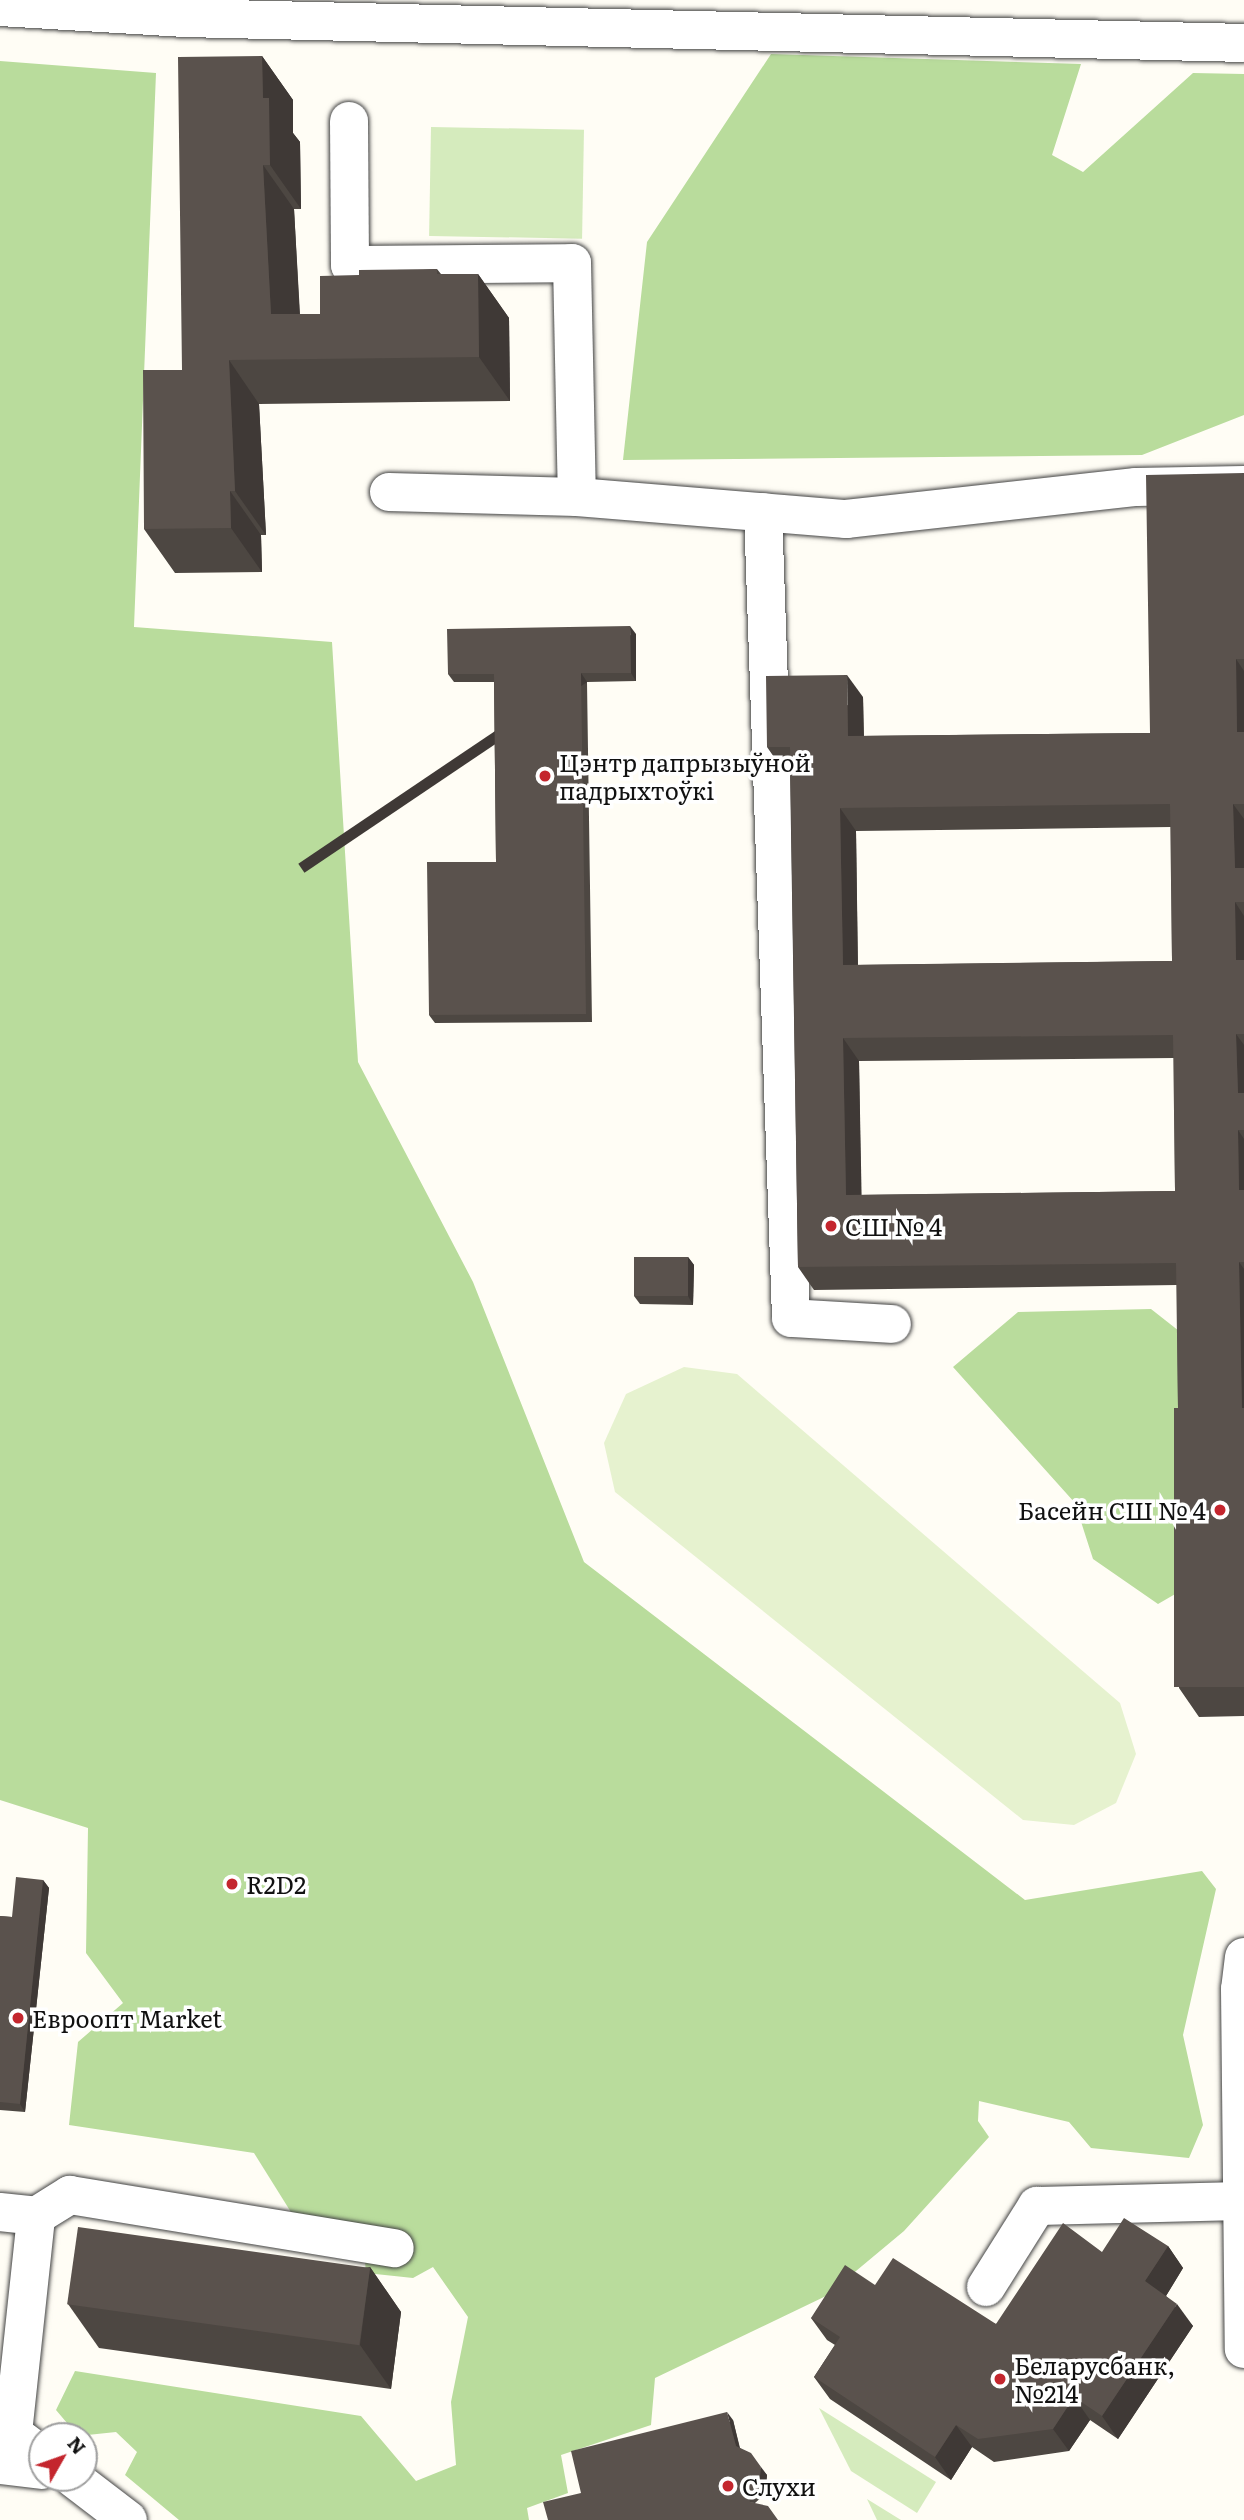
<!DOCTYPE html>
<html>
<head>
<meta charset="utf-8">
<style>
	body { margin:0 }
	#map { position:relative; width:1244px; height:2520px; overflow:hidden; background:#fffdf5; font-family:Literata,serif }
	div>[style] { position:absolute }
	.green>* { inset:0; background:#d5ebbd; transform-origin:0 0 }
	.forest>* { inset:0; background:#b9dc9c }
	.pitch>* { inset:0; background:#e6f2cf }
	.roads { filter:drop-shadow(0 0 2px #444) drop-shadow(0 0 2px #444) }
	.minor>* { height:38px; margin:-19px; padding:0 19px; transform-origin:19px; border-radius:19px; background:#fff }
	.wall>* { inset:0; background:#4d4742 }
	.shaded-wall>* { inset:0; background:#3f3936; transform-origin:0 0 }
	.building>* { inset:0; background:#5a524d; transform-origin:0 0 }
	.dots>* { width:19px; height:19px; translate:-50% -50%; box-sizing:border-box; border:4px solid #fff; border-radius:50% }
	span { translate:-50% -50%; white-space:nowrap; text-align:center; line-height:1.15; -webkit-text-stroke:7px #fff; paint-order:stroke }
	.poi-label { font-size:24px; color:#111 }
	.left { translate:0 -50%; text-align:left }
	.right { translate:-100% -50%; text-align:right }
	.north { position:absolute; left:28px; top:2422px; width:70px; height:70px; box-sizing:border-box; background:#fff; border:2px solid #a0a0a0; border-radius:50%; rotate:50deg; font-size:19px; font-weight:700; line-height:28px; text-align:center; color:#111 }
	.north::after { content:''; display:block; margin:auto; width:24px; height:32px; background:#c4262e; clip-path:polygon(50% 0,100% 100%,50% 72%,0 100%) }
</style>
</head>
<body>
<div id="map">
	<div class="green">
		<div style="left:431px;top:127px;width:153px;height:109px;rotate:1deg"></div>
		<div style="clip-path:polygon(819px 2408px,936px 2482px,917px 2513px,851px 2471px)"></div>
		<div style="clip-path:polygon(867px 2499px,901px 2520px,877px 2520px)"></div>
	</div>
	<div class="forest">
		<div style="clip-path:polygon(771px 54px,1081px 64px,1052px 155px,1083px 172px,1193px 73px,1244px 74px,1244px 415px,1142px 455px,623px 460px,647px 242px)"></div>
		<div style="clip-path:polygon(0 61px,156px 73px,134px 627px,332px 642px,358px 1062px,473px 1282px,584px 1562px,1025px 1900px,1202px 1871px,1216px 1889px,1183px 2035px,1203px 2125px,1189px 2158px,1091px 2148px,1069px 2122px,979px 2101px,978px 2121px,989px 2137px,904px 2231px,826px 2296px,655px 2378px,651px 2425px,561px 2455px,568px 2493px,527px 2508px,529px 2520px,179px 2520px,125px 2475px,137px 2452px,116px 2432px,78px 2436px,56px 2410px,75px 2371px,361px 2416px,416px 2481px,456px 2465px,451px 2402px,468px 2317px,433px 2267px,413px 2278px,366px 2273px,362px 2229px,309px 2241px,254px 2153px,69px 2125px,78px 2042px,123px 2003px,86px 1953px,88px 1828px,0 1800px)"></div>
		<div style="clip-path:polygon(1151px 1309px,1193px 1342px,1196px 1582px,1158px 1604px,1093px 1559px,1075px 1503px,953px 1367px,1018px 1312px)"></div>
	</div>
	<div class="pitch">
		<div style="clip-path:polygon(684px 1367px,737px 1374px,1120px 1703px,1136px 1754px,1116px 1803px,1074px 1825px,1023px 1820px,615px 1492px,604px 1443px,626px 1394px)"></div>
	</div>
	<div class="roads">
		<div class="minor">
			<div style="left:0;top:7px;width:185px;rotate:3.4deg"></div>
			<div style="left:185px;top:18px;width:1059px;rotate:1.35deg"></div>
			<div style="left:349px;top:121px;width:144px;rotate:89.6deg"></div>
			<div style="left:350px;top:265px;width:222px;rotate:-0.5deg"></div>
			<div style="left:572px;top:263px;width:234px;rotate:88.8deg"></div>
			<div style="left:577px;top:497px;width:270px;rotate:4.7deg"></div>
			<div style="left:846px;top:519px;width:292px;rotate:-6.3deg"></div>
			<div style="left:1136px;top:487px;width:108px;rotate:-1.1deg"></div>
			<div style="left:389px;top:492px;width:188px;rotate:1.5deg"></div>
			<div style="left:763px;top:512px;width:806px;rotate:88.01deg"></div>
			<div style="left:791px;top:1318px;width:101px;rotate:3.4deg"></div>
			<div style="left:1244px;top:1957px;width:32px;rotate:97deg"></div>
			<div style="left:1240px;top:1989px;width:360px;rotate:89.4deg"></div>
			<div style="left:0;top:2212px;width:36px;rotate:6deg"></div>
			<div style="left:36px;top:2216px;width:40px;rotate:-32deg"></div>
			<div style="left:70px;top:2195px;width:329px;rotate:9.3deg"></div>
			<div style="left:986px;top:2287px;width:96px;rotate:-57.8deg"></div>
			<div style="left:1037px;top:2206px;width:205px;rotate:-1.4deg"></div>
			<div style="left:0;top:2424px;width:52px;rotate:36.4deg"></div>
			<div style="left:13px;top:2433px;width:218px;rotate:-83.9deg"></div>
			<div style="left:0;top:2465px;width:42px;rotate:6.8deg"></div>
			<div style="left:73px;top:2478px;width:69px;rotate:37.4deg"></div>
		</div>
	</div>
	<div class="wall">
		<div style="clip-path:polygon(262px 56px,293px 100px,293px 133px,300px 142px,301px 209px,294px 209px,300px 314px,320px 314px,359px 275px,437px 269px,441px 274px,478px 274px,509px 318px,510px 401px,259px 404px,266px 535px,261px 535px,262px 572px,175px 573px,144px 529px,182px 370px)"></div>
		<div style="clip-path:polygon(evenodd,1244px 473px,1244px 1716px,1199px 1717px,1179px 1688px,1178px 1409px,1177px 1285px,814px 1290px,798px 1267px,790px 770px,783px 770px,767px 747px,863px 697px,864px 736px,1150px 733px,1244px 473px,1171px 827px,1172px 961px,858px 965px,856px 831px,1171px 827px,1244px 473px,1174px 1058px,1175px 1191px,861px 1195px,859px 1061px,1174px 1058px)"></div>
		<div style="clip-path:polygon(636px 634px,636px 681px,587px 682px,592px 1022px,435px 1023px,429px 1015px,496px 862px,494px 682px,454px 682px,448px 674px)"></div>
		<div style="clip-path:polygon(688px 1257px,694px 1265px,693px 1305px,640px 1304px,634px 1296px)"></div>
		<div style="clip-path:polygon(43px 1880px,49px 1888px,25px 2112px,0 2110px,0 1916px,12px 1917px)"></div>
		<div style="clip-path:polygon(1168px 2246px,1183px 2268px,1166px 2296px,1193px 2326px,1118px 2439px,1090px 2420px,1069px 2451px,994px 2462px,972px 2447px,951px 2480px,830px 2399px,814px 2377px,835px 2345px,827px 2340px,811px 2318px,875px 2285px,996px 2324px,1102px 2252px)"></div>
		<div style="clip-path:polygon(370px 2267px,401px 2312px,391px 2389px,99px 2348px,68px 2304px)"></div>
		<div style="clip-path:polygon(733px 2420px,740px 2448px,767px 2475px,765px 2494px,755px 2503px,581px 2493px)"></div>
	</div>
	<div class="shaded-wall">
		<div style="clip-path:polygon(262px 56px,293px 100px,293px 133px,300px 142px,301px 209px,270px 165px,263px 98px)"></div>
		<div style="clip-path:polygon(263px 165px,294px 209px,302px 359px,271px 314px)"></div>
		<div style="clip-path:polygon(478px 274px,509px 318px,510px 401px,479px 357px)"></div>
		<div style="clip-path:polygon(229px 360px,259px 404px,266px 535px,235px 491px)"></div>
		<div style="clip-path:polygon(230px 491px,261px 535px,262px 572px,231px 528px)"></div>
		<div style="clip-path:polygon(630px 626px,636px 634px,636px 681px,631px 673px)"></div>
		<div style="clip-path:polygon(1236px 659px,1244px 671px,1244px 742px,1237px 732px)"></div>
		<div style="left:581px;top:673px;width:11px;height:341px;rotate:56deg"></div>
		<div style="clip-path:polygon(847px 675px,863px 697px,864px 759px,848px 736px)"></div>
		<div style="clip-path:polygon(1233px 804px,1244px 819px,1244px 882px,1235px 868px)"></div>
		<div style="clip-path:polygon(840px 808px,856px 831px,858px 987px,843px 965px)"></div>
		<div style="clip-path:polygon(1235px 902px,1244px 916px,1244px 972px,1236px 960px)"></div>
		<div style="clip-path:polygon(1236px 1034px,1244px 1045px,1244px 1103px,1238px 1093px)"></div>
		<div style="clip-path:polygon(843px 1038px,859px 1061px,862px 1217px,846px 1195px)"></div>
		<div style="clip-path:polygon(1238px 1130px,1244px 1139px,1244px 1198px,1239px 1190px)"></div>
		<div style="clip-path:polygon(688px 1257px,694px 1265px,693px 1305px,688px 1296px)"></div>
		<div style="clip-path:polygon(1239px 1262px,1244px 1269px,1244px 1418px,1242px 1414px)"></div>
		<div style="clip-path:polygon(43px 1880px,49px 1888px,25px 2112px,20px 2104px)"></div>
		<div style="clip-path:polygon(1168px 2246px,1183px 2268px,1161px 2304px,1145px 2281px)"></div>
		<div style="clip-path:polygon(370px 2267px,401px 2312px,391px 2389px,360px 2345px)"></div>
		<div style="clip-path:polygon(1177px 2304px,1193px 2326px,1118px 2439px,1102px 2416px)"></div>
		<div style="clip-path:polygon(1074px 2397px,1090px 2420px,1069px 2451px,1053px 2429px)"></div>
		<div style="clip-path:polygon(727px 2412px,733px 2420px,741px 2454px,736px 2446px)"></div>
		<div style="clip-path:polygon(956px 2425px,972px 2447px,951px 2480px,935px 2457px)"></div>
		<div style="clip-path:polygon(761px 2467px,767px 2475px,765px 2494px,759px 2485px)"></div>
	</div>
	<div class="building">
		<div style="clip-path:polygon(262px 56px,263px 98px,269px 98px,270px 165px,263px 165px,271px 314px,320px 314px,320px 276px,359px 275px,359px 270px,437px 269px,437px 274px,478px 274px,479px 357px,229px 360px,235px 491px,230px 491px,231px 528px,144px 529px,143px 370px,182px 370px,178px 57px)"></div>
		<div style="clip-path:polygon(evenodd,1244px 473px,1244px 659px,1236px 659px,1237px 732px,1244px 732px,1244px 804px,1233px 804px,1235px 868px,1244px 868px,1244px 902px,1235px 902px,1236px 960px,1244px 960px,1244px 1034px,1236px 1034px,1238px 1093px,1244px 1093px,1244px 1130px,1238px 1130px,1239px 1190px,1244px 1190px,1244px 1262px,1239px 1262px,1242px 1408px,1178px 1409px,1176px 1263px,798px 1267px,790px 747px,767px 747px,766px 676px,847px 675px,848px 736px,1150px 733px,1146px 475px,1244px 473px,1170px 804px,1172px 961px,843px 965px,840px 808px,1170px 804px,1244px 473px,1173px 1035px,1175px 1191px,846px 1195px,843px 1038px,1173px 1035px)"></div>
		<div style="clip-path:polygon(630px 626px,631px 673px,581px 673px,586px 1014px,429px 1015px,427px 862px,496px 862px,494px 674px,448px 674px,447px 629px)"></div>
		<div style="left:634px;top:1257px;width:54px;height:39px"></div>
		<div style="left:1244px;top:1408px;width:279px;height:70px;rotate:90deg"></div>
		<div style="clip-path:polygon(16px 1877px,43px 1880px,20px 2104px,0 2102px,0 1916px,12px 1917px)"></div>
		<div style="clip-path:polygon(1124px 2218px,1168px 2246px,1145px 2281px,1177px 2304px,1102px 2416px,1074px 2397px,1053px 2429px,978px 2439px,956px 2425px,935px 2457px,814px 2377px,840px 2337px,811px 2318px,845px 2265px,875px 2285px,893px 2258px,996px 2324px,1063px 2223px,1102px 2252px)"></div>
		<div style="left:78px;top:2227px;width:295px;height:78px;rotate:8deg"></div>
		<div style="clip-path:polygon(727px 2412px,736px 2446px,751px 2453px,761px 2467px,759px 2485px,749px 2496px,750px 2502px,768px 2506px,778px 2520px,548px 2520px,543px 2502px,581px 2493px,571px 2451px)"></div>
	</div>
	<div class="dots">
		<div style="left:545px;top:776px;background:#c4262e"></div>
		<div style="left:831px;top:1226px;background:#c4262e"></div>
		<div style="left:1220px;top:1510px;background:#c4262e"></div>
		<div style="left:232px;top:1884px;background:#c4262e"></div>
		<div style="left:18px;top:2018px;background:#c4262e"></div>
		<div style="left:1000px;top:2379px;background:#c4262e"></div>
		<div style="left:728px;top:2486px;background:#c4262e"></div>
	</div>
	<div class="poi-label">
		<span class="left" style="left:559px;top:776px">Цэнтр дапрызыўной<br>падрыхтоўкі</span>
		<span class="left" style="left:845px;top:1226px">СШ № 4</span>
		<span class="right" style="left:1206px;top:1510px">Басейн СШ № 4</span>
		<span class="left" style="left:246px;top:1884px">R2D2</span>
		<span class="left" style="left:32px;top:2018px">Евроопт Market</span>
		<span class="left" style="left:1014px;top:2379px">Беларусбанк,<br>№214</span>
		<span class="left" style="left:742px;top:2486px">Слухи</span>
	</div>
	<div class="north">N</div>
</div>
</body>
</html>
